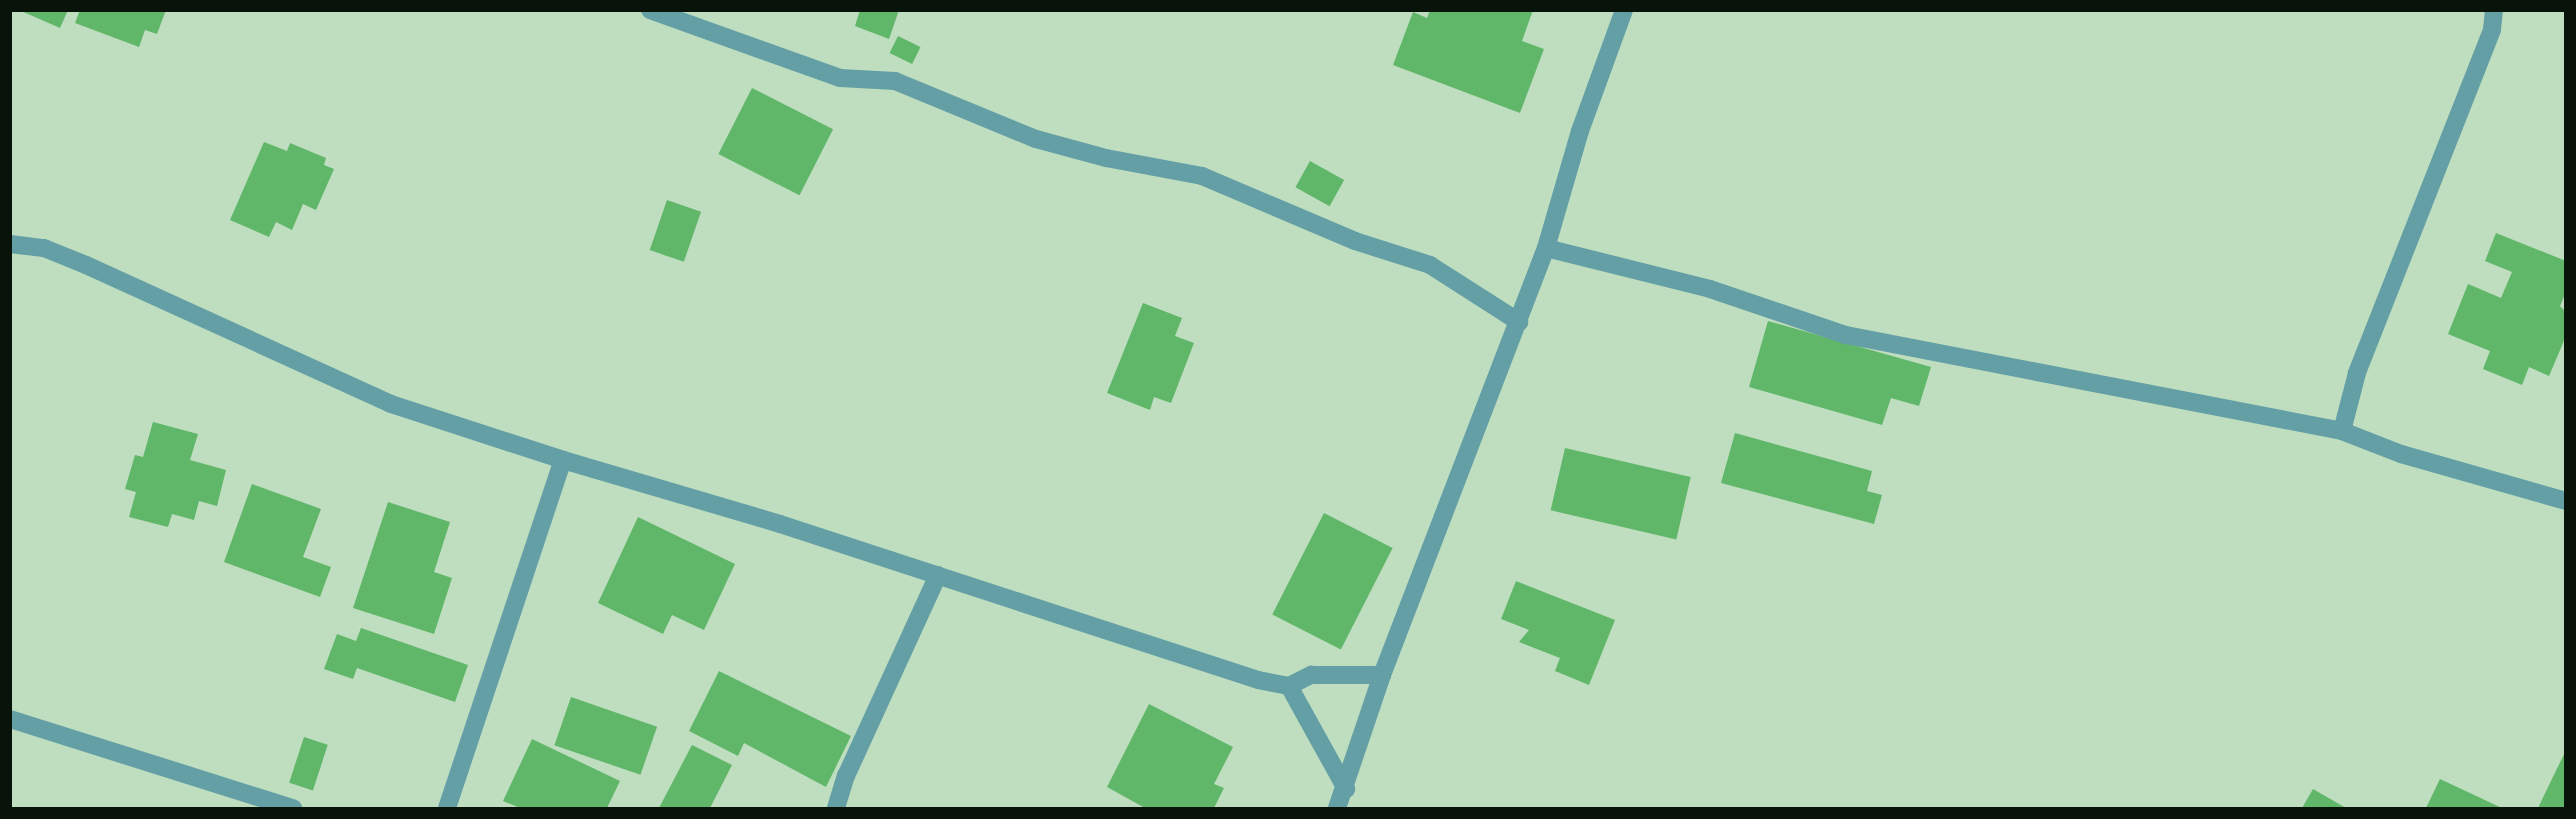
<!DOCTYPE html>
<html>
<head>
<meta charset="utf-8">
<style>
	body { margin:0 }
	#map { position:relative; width:2576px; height:819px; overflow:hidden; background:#bedebf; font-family:"PT Sans Narrow",sans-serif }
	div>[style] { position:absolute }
	.building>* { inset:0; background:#60b669; transform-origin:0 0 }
	.street>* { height:18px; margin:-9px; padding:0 9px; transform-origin:9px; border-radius:9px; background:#649fa6 }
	span { translate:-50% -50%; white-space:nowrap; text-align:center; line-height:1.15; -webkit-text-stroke:4.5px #bedebf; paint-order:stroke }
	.frame { position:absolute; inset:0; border:12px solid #081309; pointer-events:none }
</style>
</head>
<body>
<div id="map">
	<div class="building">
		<div style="clip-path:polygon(19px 10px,68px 10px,60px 28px)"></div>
		<div style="clip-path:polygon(80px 10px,166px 10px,157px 34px,145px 30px,139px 47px,75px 23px)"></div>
		<div style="clip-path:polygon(860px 10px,899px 10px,889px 39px,855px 26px)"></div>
		<div style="clip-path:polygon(1430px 10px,1533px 10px,1522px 41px,1544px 49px,1520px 113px,1393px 65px,1413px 12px,1427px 18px)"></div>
		<div style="left:898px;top:36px;width:25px;height:19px;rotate:26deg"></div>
		<div style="left:752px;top:88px;width:91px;height:74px;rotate:27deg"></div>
		<div style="clip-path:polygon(264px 142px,287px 151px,290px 143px,326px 158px,324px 165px,334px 169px,316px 210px,303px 204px,292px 230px,276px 222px,269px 237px,230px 220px)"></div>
		<div style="left:1310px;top:161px;width:39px;height:30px;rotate:29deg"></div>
		<div style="left:667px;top:200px;width:36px;height:53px;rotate:19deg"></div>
		<div style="clip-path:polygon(2496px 233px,2566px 261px,2566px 292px,2560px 306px,2566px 312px,2566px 336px,2549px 376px,2529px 367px,2522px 385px,2483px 369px,2490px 351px,2448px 334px,2468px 284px,2501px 298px,2512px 272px,2485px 261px)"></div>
		<div style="clip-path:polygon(1143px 303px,1182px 318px,1175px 336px,1194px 343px,1171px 403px,1154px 397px,1150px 410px,1107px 393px)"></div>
		<div style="clip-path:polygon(1768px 321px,1931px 367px,1919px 406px,1891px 398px,1882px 425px,1749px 387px)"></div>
		<div style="clip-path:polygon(153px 422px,198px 434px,190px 460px,226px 470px,217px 506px,199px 501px,194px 520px,172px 514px,168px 527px,129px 517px,136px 492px,125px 489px,135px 455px,143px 457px)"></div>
		<div style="clip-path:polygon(1735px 433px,1872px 471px,1867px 491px,1882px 495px,1874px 524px,1721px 483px)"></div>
		<div style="left:1565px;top:448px;width:129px;height:64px;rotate:13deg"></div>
		<div style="clip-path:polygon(252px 484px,321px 509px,303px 557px,331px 567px,320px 597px,224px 562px)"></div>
		<div style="clip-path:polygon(388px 502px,450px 522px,434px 572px,452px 578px,434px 634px,353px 608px)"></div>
		<div style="left:1324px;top:513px;width:77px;height:114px;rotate:27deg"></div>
		<div style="clip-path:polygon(638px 517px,735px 564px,704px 630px,672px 615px,663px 634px,598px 603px)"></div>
		<div style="clip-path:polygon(1516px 581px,1615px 620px,1589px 685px,1555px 671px,1560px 658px,1519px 642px,1529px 630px,1501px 619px)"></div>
		<div style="clip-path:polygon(361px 628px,468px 665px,455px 702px,357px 668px,353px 679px,324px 669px,337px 634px,356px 641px)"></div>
		<div style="clip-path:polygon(719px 671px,851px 736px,826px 787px,744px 743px,738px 756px,689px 731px)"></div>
		<div style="left:571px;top:697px;width:91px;height:51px;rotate:19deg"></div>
		<div style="clip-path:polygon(1149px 704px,1233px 747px,1214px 784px,1224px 788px,1214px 808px,1145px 808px,1107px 787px)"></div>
		<div style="left:304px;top:737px;width:25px;height:48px;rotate:18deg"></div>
		<div style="clip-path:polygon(532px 739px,620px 781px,607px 808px,520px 808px,503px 801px)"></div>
		<div style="clip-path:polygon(692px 745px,732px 765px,710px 808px,659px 808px)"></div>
		<div style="clip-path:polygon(2566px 750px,2566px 808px,2538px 808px)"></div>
		<div style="clip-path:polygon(2440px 779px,2502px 808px,2426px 808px)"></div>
		<div style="clip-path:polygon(2313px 789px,2346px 808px,2302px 808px)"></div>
	</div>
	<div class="street">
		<div style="left:650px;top:10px;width:202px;rotate:19.7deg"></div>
		<div style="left:840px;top:78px;width:55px;rotate:3.1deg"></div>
		<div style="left:895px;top:81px;width:152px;rotate:22.4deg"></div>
		<div style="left:1036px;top:139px;width:73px;rotate:15.2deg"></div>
		<div style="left:1106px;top:158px;width:98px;rotate:10.6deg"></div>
		<div style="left:1202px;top:176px;width:166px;rotate:23deg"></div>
		<div style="left:1355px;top:241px;width:79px;rotate:17.7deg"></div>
		<div style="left:1430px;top:265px;width:106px;rotate:32.6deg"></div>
		<div style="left:2494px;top:10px;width:20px;rotate:96deg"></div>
		<div style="left:2492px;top:30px;width:369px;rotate:111.5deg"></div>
		<div style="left:2357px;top:373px;width:60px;rotate:104.5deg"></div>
		<div style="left:2342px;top:431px;width:63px;rotate:21.3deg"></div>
		<div style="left:2401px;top:454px;width:172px;rotate:15.9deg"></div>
		<div style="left:10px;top:244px;width:34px;rotate:7deg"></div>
		<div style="left:44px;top:248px;width:45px;rotate:22deg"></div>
		<div style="left:86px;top:265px;width:335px;rotate:24.5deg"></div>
		<div style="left:391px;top:404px;width:181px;rotate:18deg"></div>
		<div style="left:563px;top:460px;width:226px;rotate:16.4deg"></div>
		<div style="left:780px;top:524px;width:503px;rotate:18.07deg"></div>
		<div style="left:1258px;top:680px;width:32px;rotate:11deg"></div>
		<div style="left:1289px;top:686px;width:25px;rotate:-27deg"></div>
		<div style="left:1311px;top:675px;width:71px"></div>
		<div style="left:1546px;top:248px;width:169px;rotate:14deg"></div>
		<div style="left:1710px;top:289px;width:144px;rotate:18.7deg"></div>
		<div style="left:1846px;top:335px;width:505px;rotate:10.95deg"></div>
		<div style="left:1289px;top:686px;width:118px;rotate:61deg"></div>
		<div style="left:10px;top:719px;width:297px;rotate:17.5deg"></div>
		<div style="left:447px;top:808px;width:367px;rotate:-71.6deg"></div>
		<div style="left:836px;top:808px;width:34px;rotate:-73deg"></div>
		<div style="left:846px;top:776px;width:221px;rotate:-65.4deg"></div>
		<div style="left:1337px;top:808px;width:140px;rotate:-71.3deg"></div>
		<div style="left:1382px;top:675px;width:457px;rotate:-69deg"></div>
		<div style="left:1546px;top:248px;width:122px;rotate:-73.8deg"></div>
		<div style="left:1580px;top:131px;width:129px;rotate:-70deg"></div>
	</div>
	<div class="frame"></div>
</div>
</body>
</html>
